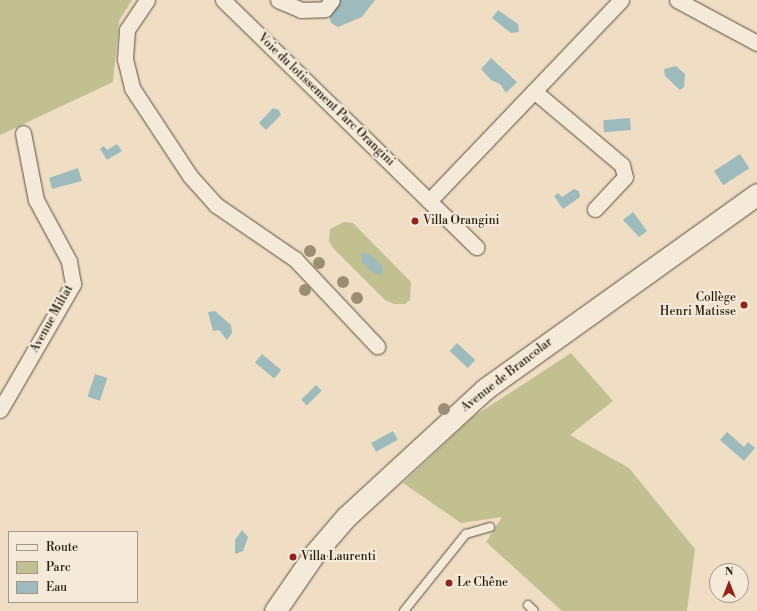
<!DOCTYPE html>
<html>
<head>
<meta charset="utf-8">
<style>
	body { margin:0 }
	#map { position:relative; width:757px; height:611px; overflow:hidden; background:#f0dec4; font-family:"Libre Bodoni",serif }
	div>[style] { position:absolute }
	.green>* { inset:0; background:#c0c090 }
	.water>* { inset:0; background:#9dbbbc; transform-origin:0 0 }
	.roads { filter:drop-shadow(0 0 1px #5a4c3c) drop-shadow(0 0 1px #5a4c3c) }
	.lane>* { height:8px; margin:-4px; padding:0 4px; transform-origin:4px; border-radius:4px; background:#f5ead9 }
	.street>* { height:15px; margin:-7.5px; padding:0 7.5px; transform-origin:7.5px; border-radius:7.5px; background:#f5ead9 }
	.secondary>* { height:21px; margin:-10.5px; padding:0 10.5px; transform-origin:10.5px; border-radius:10.5px; background:#f5ead9 }
	.trees>* { width:12px; height:12px; margin:-6px; border-radius:50%; background:#9b8e75 }
	.dots>* { width:11px; height:11px; translate:-50% -50%; box-sizing:border-box; border:2px solid #f5ead9; border-radius:50% }
	span { translate:-50% -50%; white-space:nowrap; text-align:center; line-height:1.15; -webkit-text-stroke:4px #f5ead9; paint-order:stroke }
	.street-label { font-size:12px; color:#281b0e }
	.poi-label { font-size:12px; color:#281b0e }
	.left { translate:0 -50%; text-align:left }
	.right { translate:-100% -50%; text-align:right }
	.legend { position:absolute; left:8px; top:531px; width:130px; height:72px; box-sizing:border-box; background:#f5ead9; border:1px solid #a39788; margin:0; padding:5px 7px; list-style:none; font-size:12px; color:#281b0e }
	.legend li { display:flex; align-items:center; gap:8px; height:20px }
	.legend b { width:20px; border:1px solid #a39788 }
	.north { position:absolute; left:709px; top:563px; width:40px; height:40px; box-sizing:border-box; background:#f5ead9; border:1px solid #a39788; border-radius:50%; rotate:0deg; font-size:11px; font-weight:700; line-height:16px; text-align:center; color:#281b0e }
	.north::after { content:''; display:block; margin:auto; width:14px; height:18px; background:#8f2418; clip-path:polygon(50% 0,100% 100%,50% 72%,0 100%) }
</style>
</head>
<body>
<div id="map">
	<div class="green">
		<div style="clip-path:polygon(0 0,132px 0,119px 21px,113px 82px,0 135px)"></div>
		<div style="clip-path:polygon(344px 222px,353px 223px,411px 282px,410px 300px,405px 304px,394px 304px,385px 300px,333px 248px,329px 241px,330px 229px)"></div>
		<div style="clip-path:polygon(571px 353px,613px 401px,570px 435px,629px 468px,695px 549px,687px 611px,562px 611px,486px 542px,502px 517px,461px 523px,403px 483px,473px 417px)"></div>
	</div>
	<div class="water">
		<div style="clip-path:polygon(340px 0,375px 0,362px 17px,338px 27px,331px 23px,329px 12px)"></div>
		<div style="clip-path:polygon(498px 10px,518px 24px,519px 32px,511px 33px,492px 18px)"></div>
		<div style="clip-path:polygon(491px 58px,517px 82px,506px 93px,500px 84px,491px 80px,481px 69px)"></div>
		<div style="clip-path:polygon(676px 66px,685px 74px,684px 87px,680px 90px,665px 76px,664px 69px)"></div>
		<div style="clip-path:polygon(273px 108px,279px 110px,281px 115px,266px 130px,259px 123px)"></div>
		<div style="left:630px;top:118px;width:12px;height:27px;rotate:85deg"></div>
		<div style="clip-path:polygon(117px 144px,122px 151px,107px 160px,100px 149px,104px 146px,107px 150px)"></div>
		<div style="left:740px;top:154px;width:17px;height:31px;rotate:57deg"></div>
		<div style="clip-path:polygon(78px 168px,82px 181px,52px 189px,49px 178px)"></div>
		<div style="clip-path:polygon(574px 189px,579px 191px,580px 197px,563px 209px,554px 196px,558px 193px,562px 197px)"></div>
		<div style="clip-path:polygon(633px 212px,647px 231px,639px 237px,623px 220px)"></div>
		<div style="clip-path:polygon(364px 253px,370px 254px,382px 266px,382px 274px,374px 274px,362px 262px,361px 255px)"></div>
		<div style="clip-path:polygon(215px 311px,231px 325px,232px 333px,227px 340px,219px 330px,213px 331px,208px 312px)"></div>
		<div style="left:457px;top:343px;width:25px;height:11px;rotate:43deg"></div>
		<div style="left:262px;top:354px;width:25px;height:11px;rotate:40deg"></div>
		<div style="left:95px;top:374px;width:13px;height:24px;rotate:18deg"></div>
		<div style="left:316px;top:385px;width:8px;height:21px;rotate:45deg"></div>
		<div style="left:393px;top:431px;width:10px;height:25px;rotate:61deg"></div>
		<div style="clip-path:polygon(727px 432px,744px 447px,748px 442px,755px 448px,744px 461px,720px 440px)"></div>
		<div style="clip-path:polygon(242px 530px,248px 537px,243px 551px,235px 554px,235px 540px)"></div>
	</div>
	<div class="roads">
		<div class="lane">
			<div style="left:528px;top:605px;width:8px;rotate:45deg"></div>
			<div style="left:404px;top:611px;width:99px;rotate:-51.2deg"></div>
			<div style="left:466px;top:534px;width:25px;rotate:-16deg"></div>
		</div>
		<div class="street">
			<div style="left:147px;top:0;width:36px;rotate:124deg"></div>
			<div style="left:127px;top:30px;width:29px;rotate:94deg"></div>
			<div style="left:125px;top:59px;width:30px;rotate:76deg"></div>
			<div style="left:132px;top:88px;width:105px;rotate:56.6deg"></div>
			<div style="left:190px;top:176px;width:39px;rotate:48deg"></div>
			<div style="left:216px;top:205px;width:96px;rotate:34.4deg"></div>
			<div style="left:295px;top:259px;width:120px;rotate:46.7deg"></div>
			<div style="left:223px;top:0;width:354px;rotate:44.3deg"></div>
			<div style="left:278px;top:0;width:25px;rotate:23deg"></div>
			<div style="left:301px;top:10px;width:24px;rotate:-2deg"></div>
			<div style="left:325px;top:9px;width:11px;rotate:-52deg"></div>
			<div style="left:677px;top:0;width:91px;rotate:28.3deg"></div>
			<div style="left:534px;top:91px;width:115px;rotate:40.1deg"></div>
			<div style="left:622px;top:165px;width:12px;rotate:76deg"></div>
			<div style="left:625px;top:177px;width:44px;rotate:133.2deg"></div>
			<div style="left:429px;top:201px;width:278px;rotate:-46.3deg"></div>
			<div style="left:0;top:410px;width:146px;rotate:-59.9deg"></div>
			<div style="left:73px;top:284px;width:23px;rotate:-100deg"></div>
			<div style="left:69px;top:261px;width:69px;rotate:-118.4deg"></div>
			<div style="left:36px;top:200px;width:68px;rotate:-101deg"></div>
		</div>
		<div class="secondary">
			<div style="left:275px;top:611px;width:70px;rotate:-55.4deg"></div>
			<div style="left:315px;top:553px;width:48px;rotate:-49.3deg"></div>
			<div style="left:346px;top:517px;width:189px;rotate:-42.6deg"></div>
			<div style="left:485px;top:389px;width:335px;rotate:-35.6deg"></div>
		</div>
	</div>
	<div class="trees">
		<div style="left:310px;top:251px"></div>
		<div style="left:319px;top:263px"></div>
		<div style="left:343px;top:282px"></div>
		<div style="left:305px;top:290px"></div>
		<div style="left:357px;top:298px"></div>
		<div style="left:444px;top:409px"></div>
	</div>
	<div class="dots">
		<div style="left:415px;top:221px;background:#8f2418"></div>
		<div style="left:744px;top:305px;background:#8f2418"></div>
		<div style="left:293px;top:557px;background:#8f2418"></div>
		<div style="left:449px;top:583px;background:#8f2418"></div>
	</div>
	<div class="street-label">
		<span style="left:326px;top:100px;rotate:44deg">Voie du lotissement Parc Orangini</span>
		<span style="left:52px;top:319px;rotate:-61deg">Avenue Miltat</span>
		<span style="left:507px;top:375px;rotate:-38deg">Avenue de Brancolar</span>
	</div>
	<div class="poi-label">
		<span class="left" style="left:423px;top:221px">Villa Orangini</span>
		<span class="right" style="left:736px;top:305px">Collège<br>Henri Matisse</span>
		<span class="left" style="left:301px;top:557px">Villa Laurenti</span>
		<span class="left" style="left:457px;top:583px">Le Chêne</span>
	</div>
	<ul class="legend">
	<li><b style="height:5px;background:#f5ead9"></b>Route</li>
	<li><b style="height:11px;background:#c0c090"></b>Parc</li>
	<li><b style="height:11px;background:#9dbbbc"></b>Eau</li>
	</ul>
	<div class="north">N</div>
</div>
</body>
</html>
